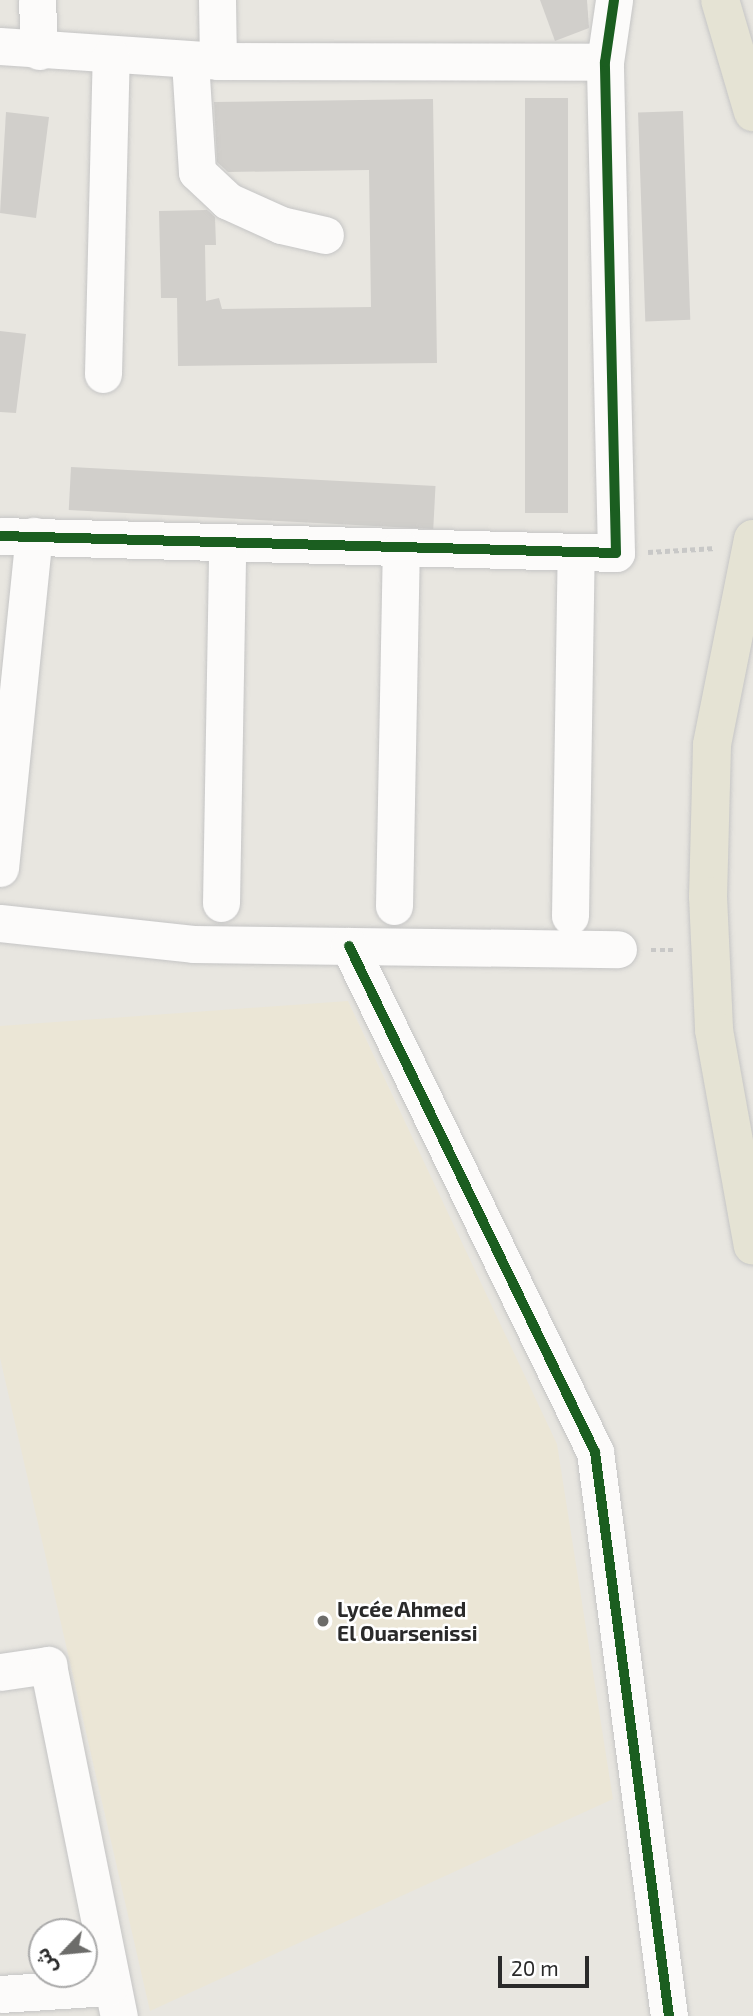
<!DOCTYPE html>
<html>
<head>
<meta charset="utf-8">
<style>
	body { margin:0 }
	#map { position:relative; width:753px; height:2016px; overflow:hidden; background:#e8e6e0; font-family:"Exo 2","Noto Sans Arabic",sans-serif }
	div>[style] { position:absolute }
	.education>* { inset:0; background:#ebe6d6 }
	.building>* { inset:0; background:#d1cfcb; transform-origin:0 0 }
	.path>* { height:4.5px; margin-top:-2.25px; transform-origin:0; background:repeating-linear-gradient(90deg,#c8c8c7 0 5px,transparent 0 8.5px) }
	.roads { filter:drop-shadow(0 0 2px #c5c5c5) drop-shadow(0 0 2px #c5c5c5) }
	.minor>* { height:37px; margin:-18.5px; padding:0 18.5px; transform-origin:18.5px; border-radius:18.5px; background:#fcfbfa }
	.major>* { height:38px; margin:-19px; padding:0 19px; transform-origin:19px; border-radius:19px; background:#e5e3d4 }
	.cycleway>* { height:10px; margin:-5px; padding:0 5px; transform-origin:5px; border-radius:5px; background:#1b5e20 }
	.dots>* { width:19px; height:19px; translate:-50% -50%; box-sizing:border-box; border:4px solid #fff; border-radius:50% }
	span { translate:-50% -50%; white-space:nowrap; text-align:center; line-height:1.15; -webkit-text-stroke:5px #fff; paint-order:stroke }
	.poi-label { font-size:21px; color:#2a2a2a; font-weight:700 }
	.left { translate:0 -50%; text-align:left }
	.north { position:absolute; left:28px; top:1918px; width:70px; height:70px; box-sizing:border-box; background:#fff; border:2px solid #aaa; border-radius:50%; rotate:244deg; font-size:19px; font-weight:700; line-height:28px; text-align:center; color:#2a2a2a }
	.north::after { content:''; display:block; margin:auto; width:24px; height:32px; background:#6c6c6a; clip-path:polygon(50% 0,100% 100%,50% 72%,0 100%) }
	.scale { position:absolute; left:498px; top:1956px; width:91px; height:32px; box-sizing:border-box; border:4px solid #2a2a2a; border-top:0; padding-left:9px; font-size:21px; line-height:24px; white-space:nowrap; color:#2a2a2a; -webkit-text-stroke:5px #fff; paint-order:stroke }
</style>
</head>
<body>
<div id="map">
	<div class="education">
		<div style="clip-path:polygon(348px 1001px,557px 1444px,613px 1799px,150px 2011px,0 1358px,0 1026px)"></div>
	</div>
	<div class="building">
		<div style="clip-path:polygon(540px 0,587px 0,589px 28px,555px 41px)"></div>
		<div style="left:525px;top:98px;width:43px;height:415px"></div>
		<div style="clip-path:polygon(433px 99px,437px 363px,178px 366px,177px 298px,161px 298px,159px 211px,207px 210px,215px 217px,216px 245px,205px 245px,206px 301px,219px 298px,222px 309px,371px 307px,369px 170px,228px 172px,217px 162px,214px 102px)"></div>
		<div style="left:683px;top:111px;width:209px;height:45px;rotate:88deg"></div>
		<div style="clip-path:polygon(6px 112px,49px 117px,36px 218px,0 213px)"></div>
		<div style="clip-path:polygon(0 331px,26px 334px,16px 413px,0 412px)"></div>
		<div style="left:71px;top:467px;width:365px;height:43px;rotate:3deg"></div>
	</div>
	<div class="path">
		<div style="left:648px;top:552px;width:68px;rotate:-3.4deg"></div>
		<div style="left:651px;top:950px;width:26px"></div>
	</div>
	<div class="roads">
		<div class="minor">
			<div style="left:37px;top:0;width:51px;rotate:87.8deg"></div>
			<div style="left:217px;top:0;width:61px;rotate:89.1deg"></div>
			<div style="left:0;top:46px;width:219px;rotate:3.9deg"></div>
			<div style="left:218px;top:61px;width:387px;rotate:0.1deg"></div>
			<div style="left:190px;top:61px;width:111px;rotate:86.4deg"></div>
			<div style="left:197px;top:172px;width:42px;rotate:43.1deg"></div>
			<div style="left:228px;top:201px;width:58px;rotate:24.4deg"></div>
			<div style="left:281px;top:225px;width:45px;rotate:12.8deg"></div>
			<div style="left:103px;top:374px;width:318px;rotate:-88.6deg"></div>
			<div style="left:0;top:536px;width:616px;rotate:1.58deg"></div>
			<div style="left:616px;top:553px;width:491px;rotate:-91.3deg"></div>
			<div style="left:605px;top:62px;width:63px;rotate:-81.7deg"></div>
			<div style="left:0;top:868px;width:334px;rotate:-84.2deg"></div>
			<div style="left:221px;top:903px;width:357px;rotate:-89deg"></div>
			<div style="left:394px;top:906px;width:357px;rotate:-88.9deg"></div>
			<div style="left:570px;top:916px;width:363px;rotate:-89.1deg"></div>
			<div style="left:0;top:923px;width:194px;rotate:6.2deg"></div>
			<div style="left:193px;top:944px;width:425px;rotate:0.7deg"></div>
			<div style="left:349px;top:946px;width:563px;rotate:64.07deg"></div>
			<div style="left:595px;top:1452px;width:569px;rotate:82.53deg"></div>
			<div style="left:0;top:1672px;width:49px;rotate:-8.3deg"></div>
			<div style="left:48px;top:1665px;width:358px;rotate:78.6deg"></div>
			<div style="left:0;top:1994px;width:109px;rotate:-3.7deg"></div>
		</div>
		<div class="major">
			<div style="left:720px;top:0;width:117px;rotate:73.6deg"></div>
			<div style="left:753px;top:539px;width:210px;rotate:101.3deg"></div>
			<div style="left:712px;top:745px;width:151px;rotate:91.5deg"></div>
			<div style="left:708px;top:896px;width:134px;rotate:87.4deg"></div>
			<div style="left:714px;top:1030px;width:219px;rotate:79.8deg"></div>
		</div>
	</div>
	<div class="cycleway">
		<div style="left:0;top:536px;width:616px;rotate:1.58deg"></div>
		<div style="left:616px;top:553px;width:491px;rotate:-91.3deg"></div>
		<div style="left:605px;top:62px;width:63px;rotate:-81.7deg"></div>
		<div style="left:349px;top:946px;width:563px;rotate:64.07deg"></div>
		<div style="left:595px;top:1452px;width:569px;rotate:82.53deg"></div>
	</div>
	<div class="dots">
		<div style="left:323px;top:1621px;background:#6c6c6a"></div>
	</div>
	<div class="poi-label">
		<span class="left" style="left:337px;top:1621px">Lycée Ahmed<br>El Ouarsenissi</span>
	</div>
	<div class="north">ش</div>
	<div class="scale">20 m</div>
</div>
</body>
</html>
